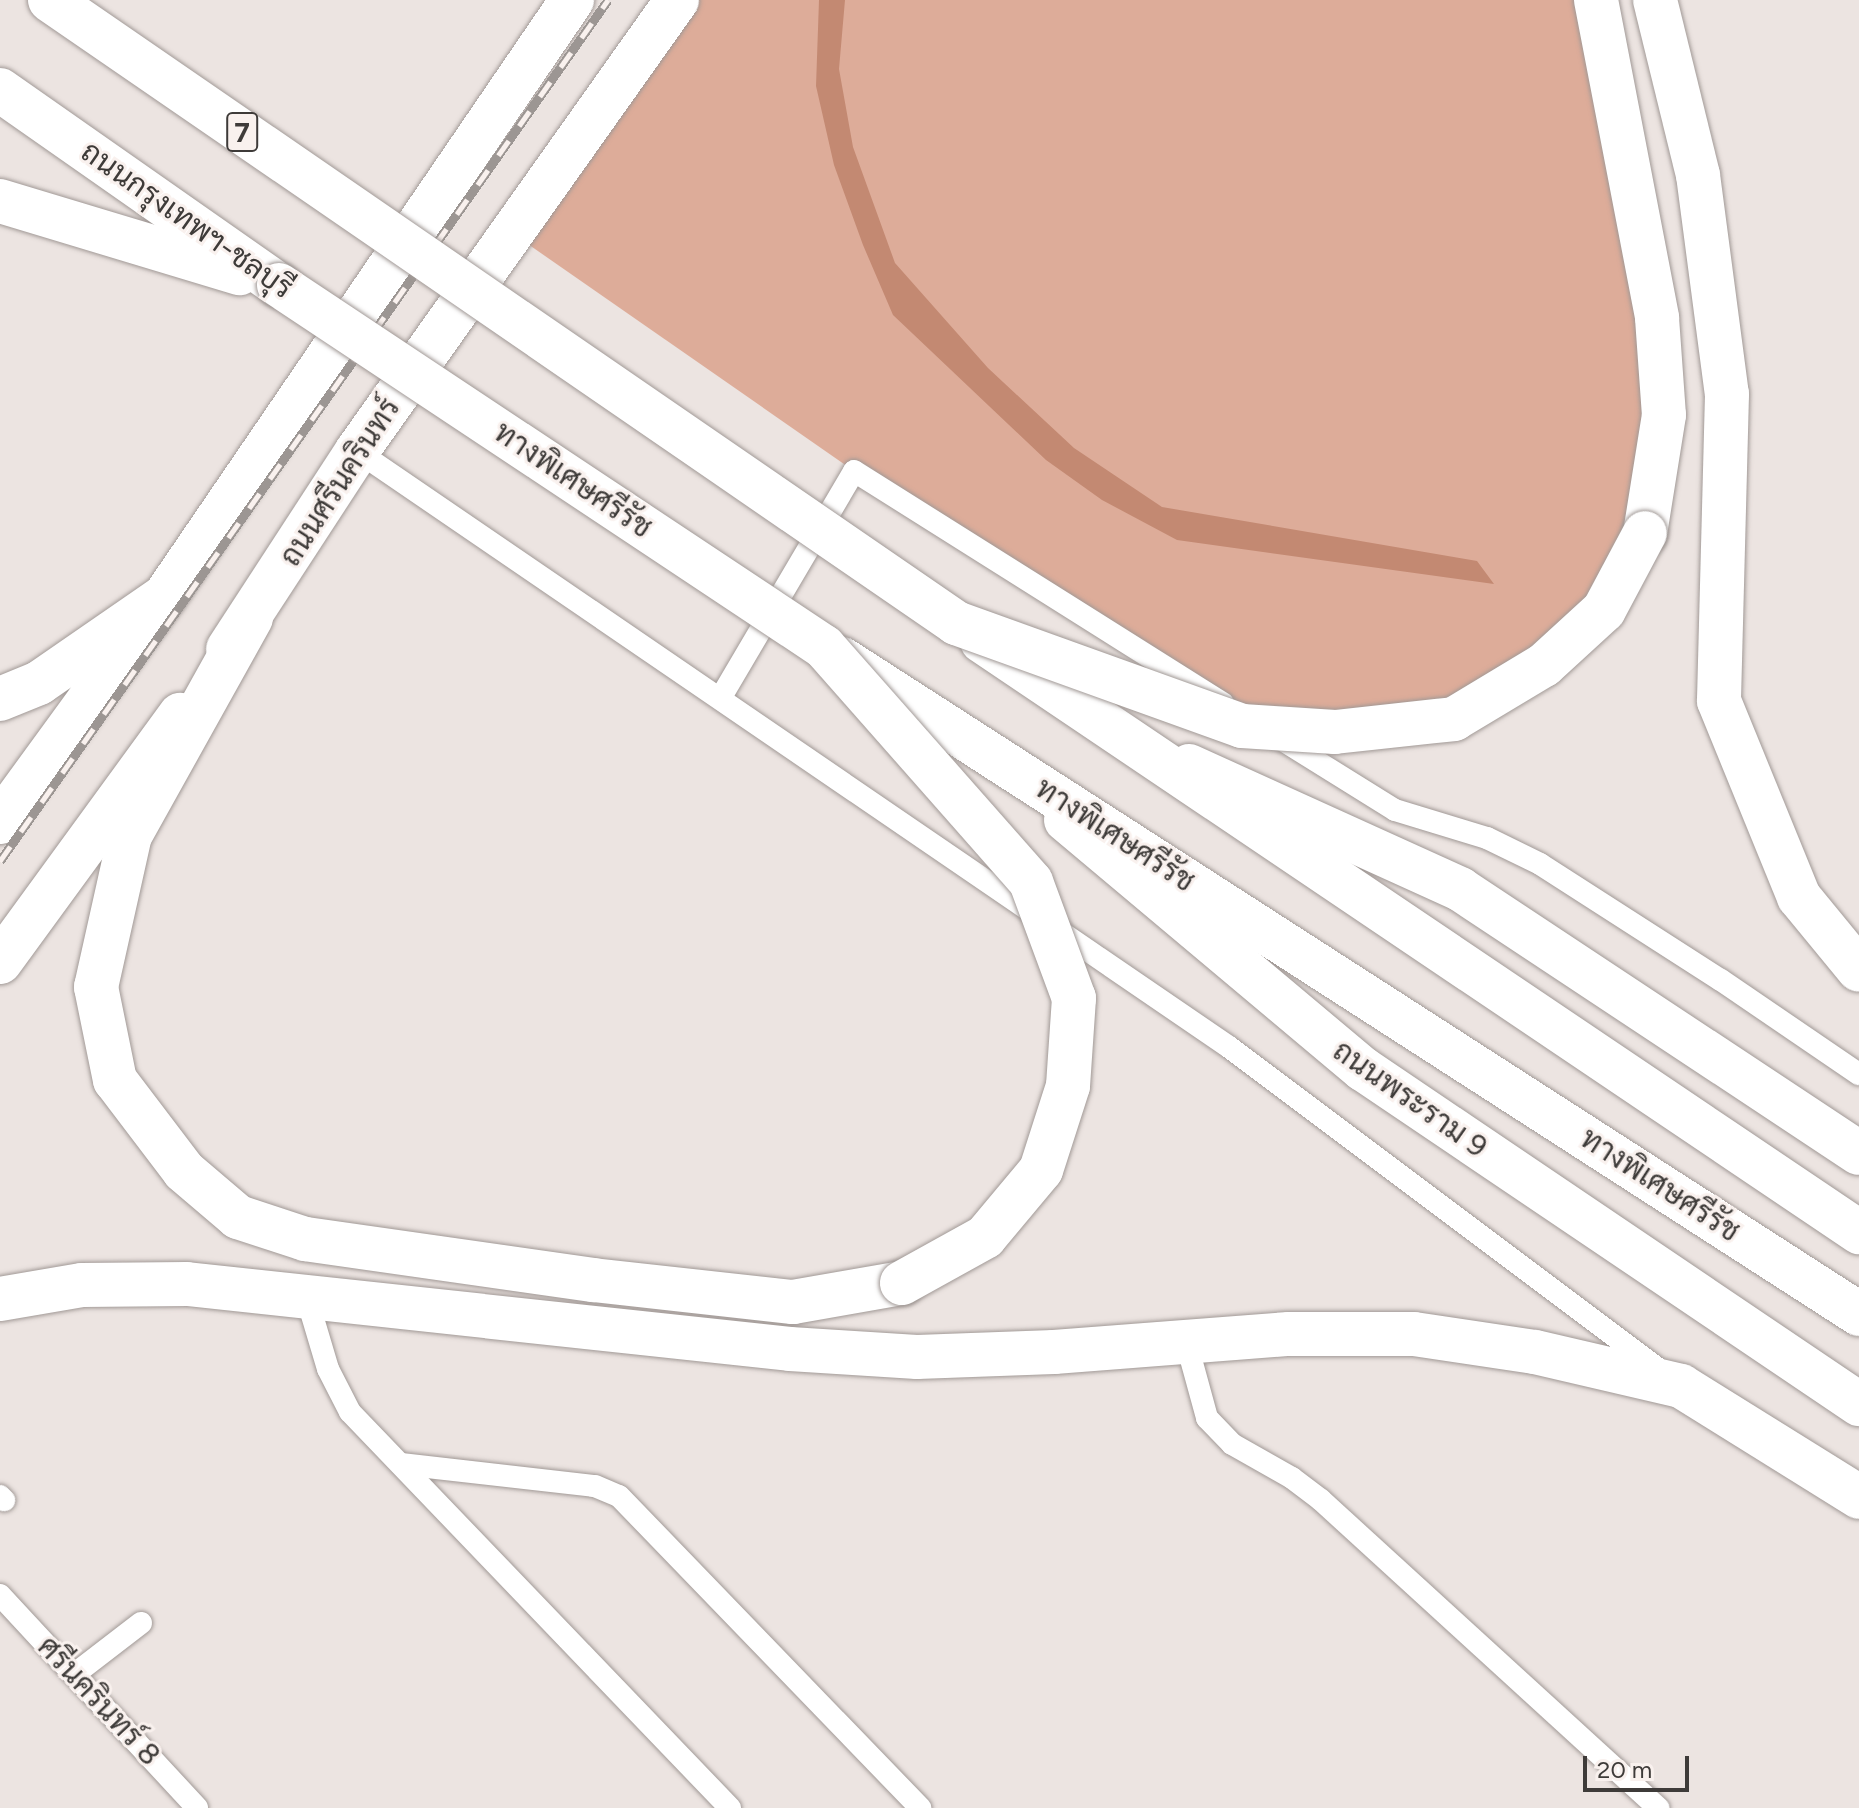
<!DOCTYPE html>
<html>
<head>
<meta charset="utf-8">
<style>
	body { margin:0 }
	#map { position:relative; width:1859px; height:1808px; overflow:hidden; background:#ece4e1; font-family:Figtree,Sarabun,sans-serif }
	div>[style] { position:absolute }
	.green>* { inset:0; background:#ddac99 }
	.water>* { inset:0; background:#c38972 }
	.roads { filter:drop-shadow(0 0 2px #a19996) drop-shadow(0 0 2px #a19996) }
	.lane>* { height:22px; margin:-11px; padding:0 11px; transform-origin:11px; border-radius:11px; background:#fff }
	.primary>* { height:44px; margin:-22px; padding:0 22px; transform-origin:22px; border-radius:22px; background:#fff }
	.highway>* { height:44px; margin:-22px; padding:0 22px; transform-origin:22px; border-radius:22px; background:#fff }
	.rail>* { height:9px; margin-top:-4.5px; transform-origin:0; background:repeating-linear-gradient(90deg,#f9f1ee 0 18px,#9c9693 0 36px); box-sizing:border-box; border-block:2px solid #9c9693 }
	.bridges { filter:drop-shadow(0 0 2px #a19996) drop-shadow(0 0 2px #a19996) }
	.highway-bridge>* { height:44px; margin:-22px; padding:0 22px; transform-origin:22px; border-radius:22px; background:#fff }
	span { translate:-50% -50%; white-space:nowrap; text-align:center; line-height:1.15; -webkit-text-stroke:6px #f9f1ee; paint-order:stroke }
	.shield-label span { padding:2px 6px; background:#f9f1ee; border:2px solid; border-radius:6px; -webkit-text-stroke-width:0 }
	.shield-label { font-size:28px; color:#3e3b39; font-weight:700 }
	.street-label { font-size:30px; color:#3e3b39 }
	.scale { position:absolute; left:1583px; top:1756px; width:106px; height:36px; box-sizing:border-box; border:4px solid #3e3b39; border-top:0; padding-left:10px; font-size:24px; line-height:28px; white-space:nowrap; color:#3e3b39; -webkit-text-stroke:6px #f9f1ee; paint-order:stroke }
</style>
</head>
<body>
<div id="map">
	<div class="green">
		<div style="clip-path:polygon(677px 0,1596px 0,1664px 415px,1604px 610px,1454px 719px,1254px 726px,854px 471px,512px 233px)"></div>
	</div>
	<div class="water">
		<div style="clip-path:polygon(819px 0,845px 0,839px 69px,853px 147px,895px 263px,988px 368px,1074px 448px,1162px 507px,1477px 561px,1494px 584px,1177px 540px,1102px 500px,1046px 460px,893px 315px,863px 245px,834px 165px,816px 86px)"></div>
	</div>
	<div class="roads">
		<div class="lane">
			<div style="left:357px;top:451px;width:1056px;rotate:34.35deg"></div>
			<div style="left:1229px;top:1047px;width:540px;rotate:36.87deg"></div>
			<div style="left:721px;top:697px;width:262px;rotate:-59.5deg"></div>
			<div style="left:854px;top:471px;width:436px;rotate:32.2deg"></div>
			<div style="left:1276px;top:736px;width:140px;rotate:31.9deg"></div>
			<div style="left:1395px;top:810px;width:96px;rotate:16.9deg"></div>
			<div style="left:1487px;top:838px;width:59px;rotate:26.1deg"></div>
			<div style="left:1540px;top:864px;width:215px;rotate:32.7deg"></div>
			<div style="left:1721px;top:980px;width:167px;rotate:34.3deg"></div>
			<div style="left:306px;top:1295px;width:77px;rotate:73.4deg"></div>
			<div style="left:328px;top:1369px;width:48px;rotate:62.9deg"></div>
			<div style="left:350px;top:1412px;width:549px;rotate:46.18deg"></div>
			<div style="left:1186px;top:1341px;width:80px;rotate:74.7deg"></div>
			<div style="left:1207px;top:1418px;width:36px;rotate:46deg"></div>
			<div style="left:1232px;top:1444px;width:69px;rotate:29.5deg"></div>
			<div style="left:1292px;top:1478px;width:36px;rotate:37deg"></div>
			<div style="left:1321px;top:1500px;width:457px;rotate:42.4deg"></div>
			<div style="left:401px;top:1464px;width:195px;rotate:6.5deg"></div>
			<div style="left:595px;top:1486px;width:26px;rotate:23deg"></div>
			<div style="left:619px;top:1496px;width:434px;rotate:46deg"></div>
			<div style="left:0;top:1496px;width:6px;rotate:45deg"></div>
			<div style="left:0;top:1595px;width:290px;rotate:47.2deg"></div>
			<div style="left:76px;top:1673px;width:82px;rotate:-37.6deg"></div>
		</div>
		<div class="primary">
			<div style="left:1655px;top:0;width:180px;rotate:76.2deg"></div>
			<div style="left:1698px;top:175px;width:221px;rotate:82.5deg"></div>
			<div style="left:1727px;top:394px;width:307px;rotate:91.5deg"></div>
			<div style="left:1719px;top:701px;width:212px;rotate:67.8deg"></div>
			<div style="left:1799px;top:897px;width:94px;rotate:50.6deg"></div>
			<div style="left:228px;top:649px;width:236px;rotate:-56.9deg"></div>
			<div style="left:357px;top:451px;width:553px;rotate:-54.64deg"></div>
			<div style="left:1189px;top:766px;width:298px;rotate:24.4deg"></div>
			<div style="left:1460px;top:889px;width:478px;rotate:33.5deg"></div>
			<div style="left:1066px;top:820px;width:388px;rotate:40deg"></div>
			<div style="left:1363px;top:1069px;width:599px;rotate:34.04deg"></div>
			<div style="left:0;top:822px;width:280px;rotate:-53.9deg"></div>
			<div style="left:165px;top:596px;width:722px;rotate:-55.67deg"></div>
			<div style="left:0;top:962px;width:306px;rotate:-53.9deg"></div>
			<div style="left:0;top:1299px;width:83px;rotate:-9.7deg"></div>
			<div style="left:82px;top:1285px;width:105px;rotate:-0.5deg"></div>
			<div style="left:187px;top:1284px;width:606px;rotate:6.15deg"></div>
			<div style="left:790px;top:1349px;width:127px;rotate:3.6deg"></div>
			<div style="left:917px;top:1357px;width:137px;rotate:-2.1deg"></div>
			<div style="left:1054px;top:1352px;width:236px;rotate:-4.4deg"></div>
			<div style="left:1289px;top:1334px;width:125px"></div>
			<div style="left:1414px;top:1334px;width:122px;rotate:8.5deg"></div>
			<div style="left:1535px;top:1352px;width:150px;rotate:13.1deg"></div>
			<div style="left:1681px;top:1386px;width:210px;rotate:31.9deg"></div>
		</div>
		<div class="highway">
			<div style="left:1596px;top:0;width:324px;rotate:79.1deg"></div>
			<div style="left:1657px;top:318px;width:97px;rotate:85.9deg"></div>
			<div style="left:1664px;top:415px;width:120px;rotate:99.1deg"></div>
			<div style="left:0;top:90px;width:340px;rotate:35deg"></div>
			<div style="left:0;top:201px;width:250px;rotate:16.8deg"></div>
			<div style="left:251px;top:618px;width:248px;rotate:119.1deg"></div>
			<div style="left:130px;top:835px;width:156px;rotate:102.6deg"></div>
			<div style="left:96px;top:987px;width:95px;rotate:78.5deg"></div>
			<div style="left:115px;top:1080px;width:114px;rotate:52.8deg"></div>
			<div style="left:184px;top:1171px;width:71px;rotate:40.4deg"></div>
			<div style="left:238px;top:1217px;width:71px;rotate:18.2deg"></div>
			<div style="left:305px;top:1239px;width:291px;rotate:8.1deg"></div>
			<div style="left:593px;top:1280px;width:201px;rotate:6.3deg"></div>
			<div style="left:793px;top:1302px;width:111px;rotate:-9.9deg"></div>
			<div style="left:982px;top:641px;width:1058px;rotate:33.98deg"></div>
			<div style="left:842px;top:659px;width:1210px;rotate:32.78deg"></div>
			<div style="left:0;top:699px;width:42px;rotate:-22.3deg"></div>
			<div style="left:39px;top:683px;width:153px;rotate:-34.6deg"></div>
		</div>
	</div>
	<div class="rail">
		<div style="left:0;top:861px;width:1054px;rotate:-54.77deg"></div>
	</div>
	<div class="bridges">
		<div class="highway-bridge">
			<div style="left:50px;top:0;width:1100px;rotate:34.51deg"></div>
			<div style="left:956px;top:623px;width:304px;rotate:19.8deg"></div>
			<div style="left:1242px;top:726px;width:93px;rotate:3.7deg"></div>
			<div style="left:1335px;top:732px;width:120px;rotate:-6.2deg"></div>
			<div style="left:1454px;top:719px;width:105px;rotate:-31deg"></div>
			<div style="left:1544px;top:665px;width:81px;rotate:-42.5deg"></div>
			<div style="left:1604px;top:610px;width:87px;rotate:-62deg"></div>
			<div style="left:279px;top:285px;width:654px;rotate:33.59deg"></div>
			<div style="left:824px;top:647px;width:313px;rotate:48.6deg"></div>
			<div style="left:1031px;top:882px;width:124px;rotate:69.7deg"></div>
			<div style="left:1074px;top:998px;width:88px;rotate:93.9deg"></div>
			<div style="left:1068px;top:1086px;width:88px;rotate:107.8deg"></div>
			<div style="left:1041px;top:1170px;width:87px;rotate:129.9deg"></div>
			<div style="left:985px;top:1237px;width:95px;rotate:151deg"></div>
		</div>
	</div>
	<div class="shield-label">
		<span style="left:242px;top:132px">7</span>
	</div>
	<div class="street-label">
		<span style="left:187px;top:220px;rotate:35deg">ถนนกรุงเทพฯ-ชลบุรี</span>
		<span style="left:573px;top:480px;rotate:34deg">ทางพิเศษศรีรัช</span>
		<span style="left:340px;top:482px;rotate:-57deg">ถนนศรีนครินทร์</span>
		<span style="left:1115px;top:835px;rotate:33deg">ทางพิเศษศรีรัช</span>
		<span style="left:1410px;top:1099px;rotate:35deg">ถนนพระราม 9</span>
		<span style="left:1660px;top:1185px;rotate:33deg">ทางพิเศษศรีรัช</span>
		<span style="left:99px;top:1701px;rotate:47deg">ศรีนครินทร์ 8</span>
	</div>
	<div class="scale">20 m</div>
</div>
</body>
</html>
